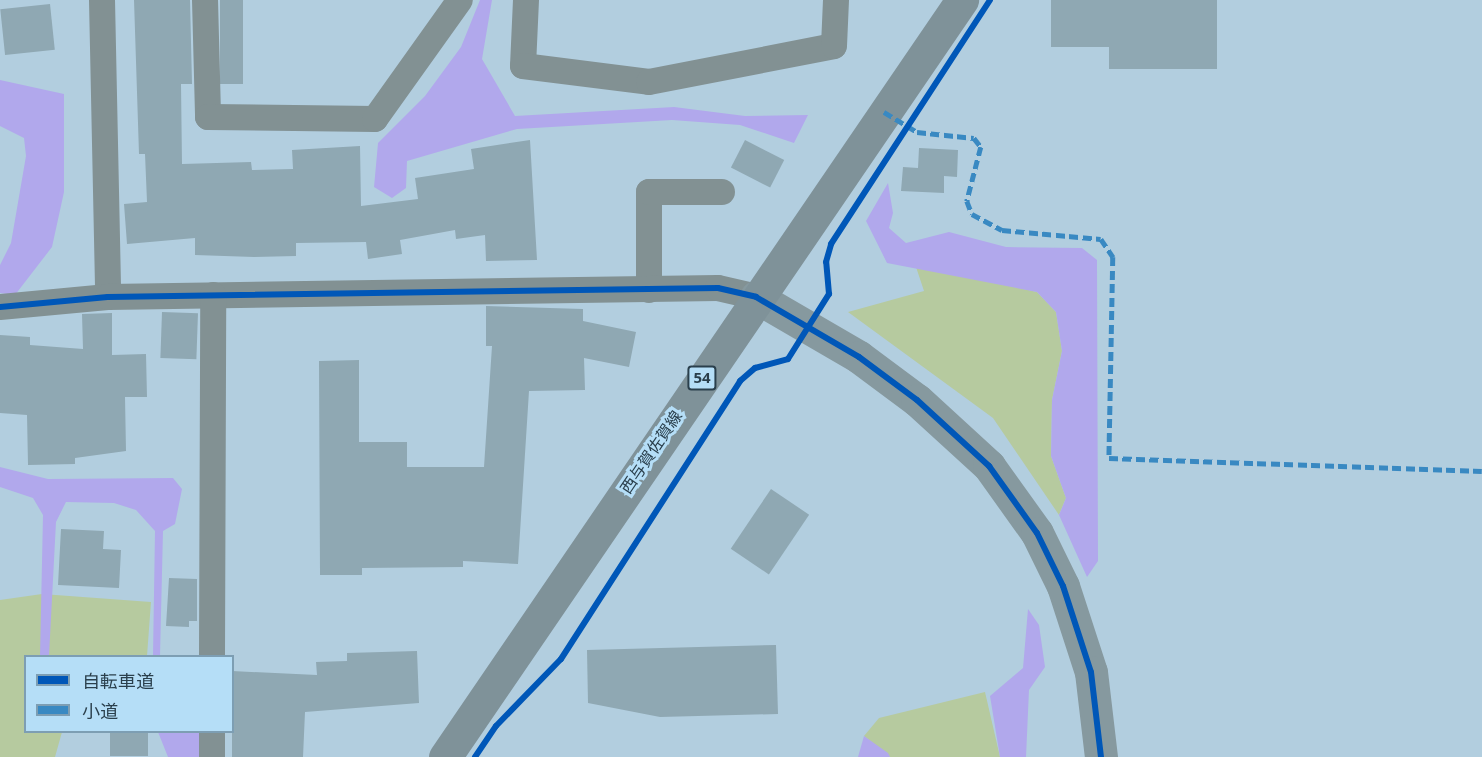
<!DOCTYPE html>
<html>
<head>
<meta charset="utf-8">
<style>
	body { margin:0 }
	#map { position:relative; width:1482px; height:757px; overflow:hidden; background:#b2cedf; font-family:"Noto Sans","Noto Sans JP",sans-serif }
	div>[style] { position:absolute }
	.green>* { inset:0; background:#b6ca9f }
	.water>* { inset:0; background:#b1a8ec }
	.building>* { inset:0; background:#8fa8b3; transform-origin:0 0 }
	.street>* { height:26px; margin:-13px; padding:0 13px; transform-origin:13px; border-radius:13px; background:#829193 }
	.secondary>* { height:33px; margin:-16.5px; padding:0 16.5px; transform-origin:16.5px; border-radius:16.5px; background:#86999f }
	.primary>* { height:33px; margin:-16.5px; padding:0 16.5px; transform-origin:16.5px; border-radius:16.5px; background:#7f9299 }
	.quiet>* { height:4.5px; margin-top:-2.25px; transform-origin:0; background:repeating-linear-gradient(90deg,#3989c2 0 9px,transparent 0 13.5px) }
	.cycleway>* { height:6px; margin:-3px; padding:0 3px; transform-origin:3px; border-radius:3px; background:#0057b8 }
	span { translate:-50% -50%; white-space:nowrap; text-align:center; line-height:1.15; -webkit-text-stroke:6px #b5def7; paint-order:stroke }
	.shield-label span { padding:2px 4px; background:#b5def7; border:2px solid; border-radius:4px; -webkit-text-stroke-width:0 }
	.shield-label { font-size:15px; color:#2a3f4c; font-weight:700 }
	.street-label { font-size:16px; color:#2a3f4c }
	.legend { position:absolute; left:24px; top:655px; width:210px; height:78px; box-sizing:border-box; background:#b5def7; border:2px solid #7d9eb3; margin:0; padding:8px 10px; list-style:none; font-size:18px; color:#2a3f4c }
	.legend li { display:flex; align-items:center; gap:12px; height:30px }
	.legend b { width:30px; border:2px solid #7d9eb3 }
</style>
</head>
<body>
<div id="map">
	<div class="green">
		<div style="clip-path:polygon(915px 264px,1037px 292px,1056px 312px,1062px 351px,1052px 400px,1051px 456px,1066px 498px,1059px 515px,993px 418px,848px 312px,924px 291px)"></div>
		<div style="clip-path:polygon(42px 594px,151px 602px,147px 656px,26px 656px,26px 732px,62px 732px,55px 757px,0 757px,0 600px)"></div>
		<div style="clip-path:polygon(985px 692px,1000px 757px,890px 757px,864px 736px,879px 718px)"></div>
	</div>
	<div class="water">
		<div style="clip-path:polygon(480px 0,492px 0,482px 59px,515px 116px,674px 107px,745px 116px,808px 115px,794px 143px,740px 125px,672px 120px,517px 129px,407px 161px,406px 188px,392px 198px,374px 187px,378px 143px,425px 96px,461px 47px)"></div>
		<div style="clip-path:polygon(0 80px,64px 94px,64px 192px,52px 247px,15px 295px,0 293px,0 265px,11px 243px,26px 156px,24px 138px,0 126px)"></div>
		<div style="clip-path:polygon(888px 183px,893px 213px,889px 228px,906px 243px,949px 232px,1006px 247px,1082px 248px,1097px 260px,1098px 561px,1087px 577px,1059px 515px,1066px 498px,1051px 456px,1052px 400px,1062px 351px,1056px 312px,1037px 292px,887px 263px,866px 221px)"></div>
		<div style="clip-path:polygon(0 467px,48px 479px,173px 478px,182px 489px,175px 524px,163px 531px,160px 656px,153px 656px,155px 531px,136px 510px,114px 503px,66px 502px,56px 522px,49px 656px,40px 656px,43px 515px,33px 498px,0 487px)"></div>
		<div style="clip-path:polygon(1028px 609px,1039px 625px,1045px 667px,1029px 690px,1026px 757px,1000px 757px,990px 696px,1023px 668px)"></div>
		<div style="clip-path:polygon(158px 732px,199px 732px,200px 757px,168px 757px)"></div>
		<div style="clip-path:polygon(864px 736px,888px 753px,890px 757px,858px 757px)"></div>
	</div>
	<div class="building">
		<div style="clip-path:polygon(134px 0,190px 0,192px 84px,181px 84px,182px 164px,251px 162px,252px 170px,293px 169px,292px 150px,360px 146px,361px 206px,418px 199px,415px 178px,474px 169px,471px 149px,530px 140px,537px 260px,486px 261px,485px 235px,456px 239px,455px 230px,400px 240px,402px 254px,368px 259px,366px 242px,296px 243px,296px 256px,254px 257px,195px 255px,195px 238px,127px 244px,124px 204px,147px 202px,145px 154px,139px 154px)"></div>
		<div style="left:220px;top:0;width:23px;height:84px"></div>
		<div style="clip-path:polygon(1051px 0,1217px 0,1217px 69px,1109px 69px,1109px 47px,1051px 47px)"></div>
		<div style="left:50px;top:4px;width:46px;height:50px;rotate:84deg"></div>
		<div style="left:745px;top:140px;width:44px;height:31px;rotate:27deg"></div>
		<div style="clip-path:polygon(919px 148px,958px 150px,957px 177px,944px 176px,944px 193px,901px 191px,903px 167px,918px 168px)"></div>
		<div style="clip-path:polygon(486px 306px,583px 309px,583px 321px,636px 332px,629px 367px,584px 358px,585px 390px,529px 391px,518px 564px,463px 561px,463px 567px,362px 568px,362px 575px,320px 575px,319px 361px,359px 360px,359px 442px,407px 442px,407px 467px,484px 467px,492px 346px,486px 346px)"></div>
		<div style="left:162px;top:312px;width:36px;height:46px;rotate:2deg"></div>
		<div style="clip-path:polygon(112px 313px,112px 355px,146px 354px,147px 397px,125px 397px,126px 451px,75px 458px,75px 464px,28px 465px,27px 415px,0 413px,0 335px,30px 337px,30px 345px,83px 349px,82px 314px)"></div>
		<div style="left:771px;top:489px;width:46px;height:72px;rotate:34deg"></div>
		<div style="clip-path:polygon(61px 529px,104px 531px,103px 549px,121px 550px,119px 588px,58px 585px)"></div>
		<div style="clip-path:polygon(169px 578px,197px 579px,197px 621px,189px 621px,189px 627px,166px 626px)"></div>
		<div style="clip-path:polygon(776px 645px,778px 714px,660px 717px,588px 703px,587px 650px)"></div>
		<div style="clip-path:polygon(417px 651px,419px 703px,305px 712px,303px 757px,232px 757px,232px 671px,317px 675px,316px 662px,347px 661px,347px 653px)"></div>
		<div style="left:110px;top:732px;width:38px;height:24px"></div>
	</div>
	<div class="street">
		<div style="left:102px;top:0;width:297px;rotate:88.8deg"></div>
		<div style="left:205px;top:0;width:117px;rotate:88.5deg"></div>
		<div style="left:208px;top:117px;width:167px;rotate:0.7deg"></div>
		<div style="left:375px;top:119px;width:146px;rotate:-54.5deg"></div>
		<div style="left:526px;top:0;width:66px;rotate:92.6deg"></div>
		<div style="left:523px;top:66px;width:127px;rotate:7.2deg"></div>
		<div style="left:649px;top:82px;width:188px;rotate:-11deg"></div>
		<div style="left:834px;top:46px;width:46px;rotate:-87.5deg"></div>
		<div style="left:649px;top:290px;width:98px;rotate:-90deg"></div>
		<div style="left:649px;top:192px;width:73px"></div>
		<div style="left:0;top:307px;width:108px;rotate:-5.3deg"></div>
		<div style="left:108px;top:297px;width:610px;rotate:-0.85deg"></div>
		<div style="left:718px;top:288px;width:39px;rotate:13deg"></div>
		<div style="left:212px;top:656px;width:361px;rotate:-89.8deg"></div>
		<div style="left:212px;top:757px;width:25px;rotate:-90deg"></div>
	</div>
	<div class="secondary">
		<div style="left:756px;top:297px;width:119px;rotate:30.2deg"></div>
		<div style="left:859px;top:357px;width:72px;rotate:36.6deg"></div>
		<div style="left:917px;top:400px;width:98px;rotate:42.5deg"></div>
		<div style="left:989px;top:466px;width:82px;rotate:54.4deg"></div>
		<div style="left:1037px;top:533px;width:59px;rotate:63.9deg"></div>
		<div style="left:1063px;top:586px;width:90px;rotate:72deg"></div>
		<div style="left:1091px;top:672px;width:86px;rotate:83.3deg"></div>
	</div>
	<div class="primary">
		<div style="left:445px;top:757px;width:917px;rotate:-55.67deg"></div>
	</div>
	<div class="quiet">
		<div style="left:884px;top:112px;width:39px;rotate:31deg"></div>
		<div style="left:917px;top:132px;width:57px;rotate:6deg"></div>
		<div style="left:974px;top:138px;width:11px;rotate:52deg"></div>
		<div style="left:981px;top:147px;width:56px;rotate:104.5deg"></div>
		<div style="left:967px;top:201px;width:14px;rotate:69deg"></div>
		<div style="left:972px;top:214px;width:34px;rotate:28deg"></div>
		<div style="left:1002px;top:230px;width:99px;rotate:5.2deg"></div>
		<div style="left:1101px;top:239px;width:22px;rotate:56deg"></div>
		<div style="left:1113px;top:257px;width:201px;rotate:91.1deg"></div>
		<div style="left:1109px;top:458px;width:373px;rotate:2deg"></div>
	</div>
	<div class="cycleway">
		<div style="left:0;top:307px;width:108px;rotate:-5.3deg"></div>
		<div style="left:108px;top:297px;width:610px;rotate:-0.85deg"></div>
		<div style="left:718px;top:288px;width:39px;rotate:13deg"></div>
		<div style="left:756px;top:297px;width:119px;rotate:30.2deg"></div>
		<div style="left:859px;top:357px;width:72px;rotate:36.6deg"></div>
		<div style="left:917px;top:400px;width:98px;rotate:42.5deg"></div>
		<div style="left:989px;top:466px;width:82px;rotate:54.4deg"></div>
		<div style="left:1037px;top:533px;width:59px;rotate:63.9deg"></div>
		<div style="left:1063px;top:586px;width:90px;rotate:72deg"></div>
		<div style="left:1091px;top:672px;width:86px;rotate:83.3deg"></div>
		<div style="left:475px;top:757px;width:37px;rotate:-56deg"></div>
		<div style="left:496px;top:726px;width:93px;rotate:-45.9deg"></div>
		<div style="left:561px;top:659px;width:331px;rotate:-57.2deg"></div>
		<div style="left:740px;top:381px;width:20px;rotate:-41deg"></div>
		<div style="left:755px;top:368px;width:34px;rotate:-15deg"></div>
		<div style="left:788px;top:359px;width:77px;rotate:-57.8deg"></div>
		<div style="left:829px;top:294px;width:32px;rotate:-95deg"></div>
		<div style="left:826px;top:262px;width:19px;rotate:-74deg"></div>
		<div style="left:831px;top:244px;width:291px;rotate:-56.9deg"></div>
	</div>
	<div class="shield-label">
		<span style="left:702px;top:378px">54</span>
	</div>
	<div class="street-label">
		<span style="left:651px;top:452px;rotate:-56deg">西与賀佐賀線</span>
	</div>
	<ul class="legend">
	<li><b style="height:8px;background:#0057b8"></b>自転車道</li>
	<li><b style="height:8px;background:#3989c2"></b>小道</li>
	</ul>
</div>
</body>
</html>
